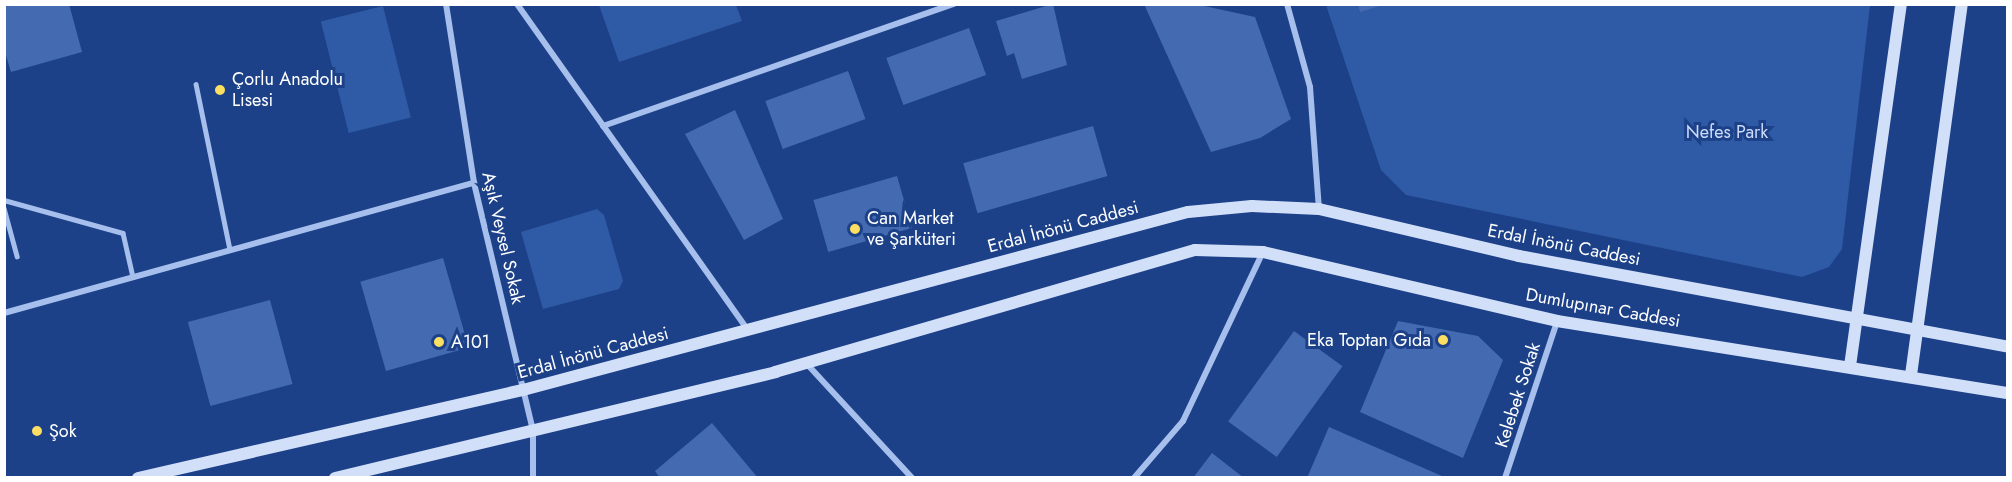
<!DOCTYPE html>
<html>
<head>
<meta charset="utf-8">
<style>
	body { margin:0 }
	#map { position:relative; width:2012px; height:482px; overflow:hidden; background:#1c4188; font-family:Jost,sans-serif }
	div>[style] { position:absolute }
	.green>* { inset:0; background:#2f5aa6; transform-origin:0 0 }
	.building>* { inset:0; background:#446bb1; transform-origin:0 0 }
	.lane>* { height:4.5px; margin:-2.25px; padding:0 2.25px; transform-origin:2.25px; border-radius:2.25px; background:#a6bfec }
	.street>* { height:6px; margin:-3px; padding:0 3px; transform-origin:3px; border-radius:3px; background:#a6bfec }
	.secondary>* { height:12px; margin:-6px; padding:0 6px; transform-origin:6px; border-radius:6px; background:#d2dff9 }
	.dots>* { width:16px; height:16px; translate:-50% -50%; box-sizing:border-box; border:3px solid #1c4188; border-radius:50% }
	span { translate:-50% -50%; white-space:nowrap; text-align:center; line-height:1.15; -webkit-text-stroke:6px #1c4188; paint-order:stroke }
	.poi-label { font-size:18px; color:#fff }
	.left { translate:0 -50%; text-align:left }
	.right { translate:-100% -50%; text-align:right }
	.park-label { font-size:18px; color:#cbdbf9 }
	.street-label { font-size:18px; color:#fff }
	.frame { position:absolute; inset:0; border:6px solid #fff; pointer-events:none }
</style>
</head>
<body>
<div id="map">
	<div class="green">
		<div style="clip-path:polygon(599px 5px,736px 5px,742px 21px,619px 62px)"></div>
		<div style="clip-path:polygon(1326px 5px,1870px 5px,1842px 249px,1829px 267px,1802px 277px,1406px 195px,1381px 170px)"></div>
		<div style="left:383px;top:6px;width:115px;height:64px;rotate:76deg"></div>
		<div style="clip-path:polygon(597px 209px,604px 215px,623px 281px,619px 289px,543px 309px,521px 232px)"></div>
	</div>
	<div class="building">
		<div style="clip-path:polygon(4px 4px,69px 4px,82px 52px,11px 72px,4px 49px)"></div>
		<div style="clip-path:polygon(1053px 4px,1067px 65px,1022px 79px,1014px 53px,1007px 56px,996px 21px)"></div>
		<div style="clip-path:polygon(1144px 4px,1195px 4px,1255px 17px,1291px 119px,1260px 138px,1211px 152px)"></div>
		<div style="clip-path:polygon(1358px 4px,1383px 4px,1383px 5px,1360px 12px)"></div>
		<div style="left:969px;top:28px;width:50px;height:88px;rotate:70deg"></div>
		<div style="left:848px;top:71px;width:51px;height:88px;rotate:70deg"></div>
		<div style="clip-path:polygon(735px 110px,783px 219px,744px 240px,685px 134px)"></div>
		<div style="left:1093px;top:126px;width:52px;height:135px;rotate:74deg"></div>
		<div style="left:897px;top:176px;width:54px;height:87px;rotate:74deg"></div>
		<div style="left:443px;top:258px;width:93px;height:86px;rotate:74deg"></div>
		<div style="left:270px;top:300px;width:87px;height:85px;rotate:75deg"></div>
		<div style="clip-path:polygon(1398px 321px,1478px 336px,1503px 360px,1463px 458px,1360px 412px)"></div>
		<div style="left:1294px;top:331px;width:60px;height:112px;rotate:36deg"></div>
		<div style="clip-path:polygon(712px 423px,758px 478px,660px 478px,655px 471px)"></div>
		<div style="clip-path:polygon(1329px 427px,1442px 476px,1442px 478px,1307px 478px)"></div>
		<div style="clip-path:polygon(1212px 453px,1244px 478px,1193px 478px)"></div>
	</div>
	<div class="lane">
		<div style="left:196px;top:84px;width:169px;rotate:78.4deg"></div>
		<div style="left:4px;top:200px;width:123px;rotate:15.5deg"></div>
		<div style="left:123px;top:233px;width:45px;rotate:77.2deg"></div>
		<div style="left:4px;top:208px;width:50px;rotate:74.8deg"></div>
	</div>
	<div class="street">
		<div style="left:446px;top:4px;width:181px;rotate:81.1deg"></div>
		<div style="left:474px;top:183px;width:255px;rotate:76.6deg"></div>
		<div style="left:533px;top:431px;width:47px;rotate:90deg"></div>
		<div style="left:517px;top:4px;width:400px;rotate:54.7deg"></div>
		<div style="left:1287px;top:4px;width:86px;rotate:74.5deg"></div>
		<div style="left:1310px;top:87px;width:122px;rotate:85.8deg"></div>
		<div style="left:603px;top:126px;width:372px;rotate:-19.2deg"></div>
		<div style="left:4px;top:313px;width:488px;rotate:-15.5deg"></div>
		<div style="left:806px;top:363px;width:156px;rotate:47.3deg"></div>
		<div style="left:1134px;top:478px;width:75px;rotate:-49.3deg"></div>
		<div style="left:1183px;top:421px;width:187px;rotate:-64.7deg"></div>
		<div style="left:1505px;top:478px;width:164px;rotate:-71.6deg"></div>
	</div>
	<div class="secondary">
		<div style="left:1850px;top:366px;width:366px;rotate:-82deg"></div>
		<div style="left:1911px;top:375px;width:374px;rotate:-82.2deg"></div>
		<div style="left:138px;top:478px;width:395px;rotate:-12.9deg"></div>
		<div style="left:523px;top:390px;width:688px;rotate:-14.99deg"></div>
		<div style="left:1188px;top:212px;width:64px;rotate:-5.4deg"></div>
		<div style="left:1252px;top:206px;width:67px;rotate:2.6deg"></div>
		<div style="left:1319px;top:209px;width:205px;rotate:13.2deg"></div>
		<div style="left:1519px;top:256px;width:497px;rotate:10.5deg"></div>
		<div style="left:335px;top:478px;width:453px;rotate:-13.5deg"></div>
		<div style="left:775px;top:372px;width:437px;rotate:-16.2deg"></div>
		<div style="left:1195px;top:250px;width:68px;rotate:1.7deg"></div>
		<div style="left:1263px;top:252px;width:302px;rotate:13.2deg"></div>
		<div style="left:1557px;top:321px;width:457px;rotate:9.1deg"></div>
	</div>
	<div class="dots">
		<div style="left:220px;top:90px;background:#fcde63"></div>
		<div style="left:855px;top:229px;background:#fcde63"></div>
		<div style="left:1443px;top:340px;background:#fcde63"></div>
		<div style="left:439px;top:342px;background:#fcde63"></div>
		<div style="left:37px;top:431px;background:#fcde63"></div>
	</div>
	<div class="poi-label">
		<span class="left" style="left:232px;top:90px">Çorlu Anadolu<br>Lisesi</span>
		<span class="left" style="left:867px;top:229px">Can Market<br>ve Şarküteri</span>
		<span class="right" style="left:1431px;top:340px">Eka Toptan Gıda</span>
		<span class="left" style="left:451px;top:342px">A101</span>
		<span class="left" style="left:49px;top:431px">Şok</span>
	</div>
	<div class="park-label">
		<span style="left:1727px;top:132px">Nefes Park</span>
	</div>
	<div class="street-label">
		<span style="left:1063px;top:227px;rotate:-15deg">Erdal İnönü Caddesi</span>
		<span style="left:503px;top:238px;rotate:77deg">Aşık Veysel Sokak</span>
		<span style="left:1564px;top:245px;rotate:11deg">Erdal İnönü Caddesi</span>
		<span style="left:1603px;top:308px;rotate:10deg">Dumlupınar Caddesi</span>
		<span style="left:593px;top:353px;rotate:-15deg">Erdal İnönü Caddesi</span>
		<span style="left:1518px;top:395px;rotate:-72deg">Kelebek Sokak</span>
	</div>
	<div class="frame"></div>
</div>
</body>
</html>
